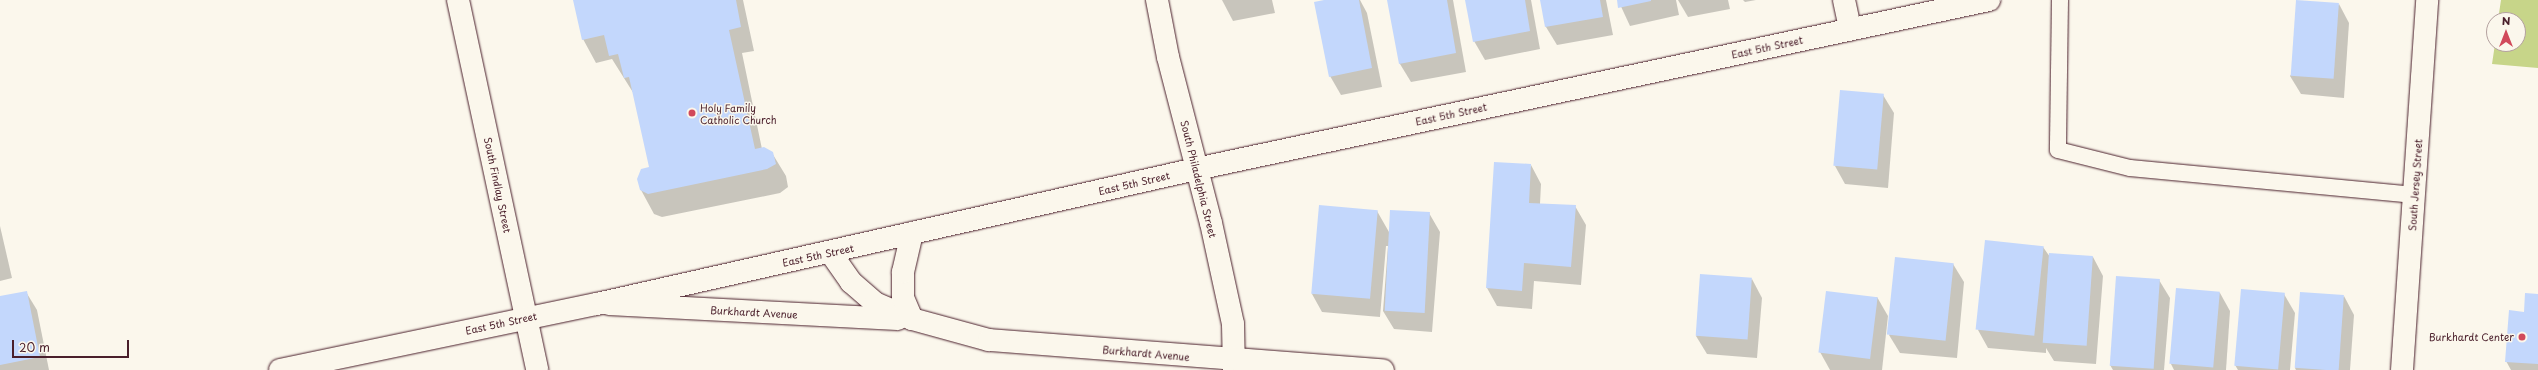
<!DOCTYPE html>
<html>
<head>
<meta charset="utf-8">
<style>
	body { margin:0 }
	#map { position:relative; width:2538px; height:370px; overflow:hidden; background:#fbf7ec; font-family:"Playpen Sans",sans-serif }
	div>[style] { position:absolute }
	.green>* { inset:0; background:#c7d589 }
	.shadow>* { inset:0; background:#0003 }
	.building>* { inset:0; background:#c3d7fc; transform-origin:0 0 }
	.roads { filter:drop-shadow(0 0 1px #4a1f2b) drop-shadow(0 0 1px #4a1f2b) }
	.service>* { height:16px; margin:-8px; padding:0 8px; transform-origin:8px; border-radius:8px; background:#fbf7ec }
	.minor>* { height:22px; margin:-11px; padding:0 11px; transform-origin:11px; border-radius:11px; background:#fbf7ec }
	.tertiary>* { height:22px; margin:-11px; padding:0 11px; transform-origin:11px; border-radius:11px; background:#fbf7ec }
	.dots>* { width:11px; height:11px; translate:-50% -50%; box-sizing:border-box; border:2px solid #fbf7ec; border-radius:50% }
	span { translate:-50% -50%; white-space:nowrap; text-align:center; line-height:1.15; -webkit-text-stroke:3px #fbf7ec; paint-order:stroke }
	.street-label { font-size:10px; color:#4a1f2b }
	.poi-label { font-size:10px; color:#4a1f2b }
	.left { translate:0 -50%; text-align:left }
	.right { translate:-100% -50%; text-align:right }
	.north { position:absolute; left:2486px; top:12px; width:40px; height:40px; box-sizing:border-box; background:#fbf7ec; border:1px solid #b4a19f; border-radius:50%; rotate:0deg; font-size:11px; font-weight:700; line-height:16px; text-align:center; color:#4a1f2b }
	.north::after { content:''; display:block; margin:auto; width:14px; height:18px; background:#d1495b; clip-path:polygon(50% 0,100% 100%,50% 72%,0 100%) }
	.scale { position:absolute; left:12px; top:340px; width:117px; height:18px; box-sizing:border-box; border:2px solid #4a1f2b; border-top:0; padding-left:5px; font-size:12px; line-height:14px; white-space:nowrap; color:#4a1f2b; -webkit-text-stroke:3px #fbf7ec; paint-order:stroke }
</style>
</head>
<body>
<div id="map">
	<div class="green">
		<div style="clip-path:polygon(2501px 0,2538px 0,2538px 68px,2492px 64px,2495px 44px,2518px 44px,2518px 20px,2498px 20px)"></div>
	</div>
	<div class="shadow">
		<div style="clip-path:polygon(574px 0,743px 0,754px 51px,742px 53px,762px 149px,772px 153px,786px 176px,788px 187px,780px 193px,662px 217px,654px 214px,641px 190px,650px 168px,634px 94px,612px 59px,596px 63px,583px 39px)"></div>
		<div style="clip-path:polygon(1222px 0,1272px 0,1275px 13px,1233px 21px)"></div>
		<div style="clip-path:polygon(1329px 0,1360px 0,1367px 13px,1382px 87px,1341px 95px,1330px 76px)"></div>
		<div style="clip-path:polygon(1388px 0,1453px 0,1466px 72px,1411px 82px,1400px 64px)"></div>
		<div style="clip-path:polygon(1466px 0,1531px 0,1540px 49px,1485px 60px,1474px 41px)"></div>
		<div style="clip-path:polygon(1541px 0,1606px 0,1613px 35px,1557px 45px,1546px 27px)"></div>
		<div style="clip-path:polygon(1618px 0,1676px 0,1679px 15px,1630px 26px)"></div>
		<div style="clip-path:polygon(1678px 0,1728px 0,1730px 9px,1688px 17px)"></div>
		<div style="clip-path:polygon(1743px 0,1756px 0,1745px 2px)"></div>
		<div style="clip-path:polygon(2339px 4px,2349px 23px,2344px 98px,2301px 94px,2290px 76px)"></div>
		<div style="clip-path:polygon(1883px 95px,1894px 113px,1888px 188px,1845px 184px,1835px 166px)"></div>
		<div style="clip-path:polygon(1531px 165px,1541px 184px,1540px 204px,1575px 206px,1586px 225px,1581px 285px,1534px 281px,1532px 309px,1497px 306px,1487px 288px)"></div>
		<div style="clip-path:polygon(1377px 211px,1389px 232px,1429px 213px,1440px 232px,1432px 332px,1394px 329px,1383px 311px,1388px 246px,1386px 246px,1380px 317px,1322px 312px,1312px 294px)"></div>
		<div style="clip-path:polygon(0 226px,12px 278px,0 281px)"></div>
		<div style="clip-path:polygon(2043px 247px,2050px 257px,2093px 257px,2103px 276px,2096px 364px,2054px 361px,2046px 348px,2046px 353px,1988px 348px,1978px 330px)"></div>
		<div style="clip-path:polygon(1953px 264px,1964px 282px,1957px 358px,1900px 353px,1889px 335px)"></div>
		<div style="clip-path:polygon(1752px 279px,1762px 298px,1757px 358px,1707px 354px,1696px 336px)"></div>
		<div style="clip-path:polygon(2159px 280px,2170px 298px,2164px 370px,2113px 370px,2110px 365px)"></div>
		<div style="clip-path:polygon(2177px 289px,2220px 293px,2230px 311px,2226px 370px,2174px 370px,2171px 364px)"></div>
		<div style="clip-path:polygon(26px 292px,37px 310px,49px 370px,0 370px,0 297px)"></div>
		<div style="clip-path:polygon(2284px 294px,2295px 313px,2290px 370px,2238px 370px,2235px 365px)"></div>
		<div style="clip-path:polygon(2538px 295px,2538px 370px,2511px 370px,2506px 361px,2524px 313px)"></div>
		<div style="clip-path:polygon(2344px 296px,2354px 315px,2350px 370px,2296px 370px,2295px 368px)"></div>
		<div style="clip-path:polygon(1877px 297px,1888px 316px,1882px 370px,1830px 370px,1820px 352px)"></div>
	</div>
	<div class="building">
		<div style="clip-path:polygon(573px 0,736px 0,741px 27px,729px 30px,755px 149px,764px 147px,773px 152px,776px 164px,767px 169px,648px 194px,640px 190px,637px 179px,641px 169px,649px 167px,629px 77px,624px 78px,618px 54px,609px 56px,604px 35px,582px 40px)"></div>
		<div style="clip-path:polygon(1324px 0,1359px 0,1372px 68px,1329px 77px,1314px 2px)"></div>
		<div style="clip-path:polygon(1387px 0,1447px 0,1456px 53px,1399px 64px)"></div>
		<div style="clip-path:polygon(1465px 0,1525px 0,1530px 31px,1473px 42px)"></div>
		<div style="clip-path:polygon(1540px 0,1600px 0,1603px 17px,1545px 27px)"></div>
		<div style="clip-path:polygon(1617px 0,1651px 0,1651px 1px,1618px 8px)"></div>
		<div style="left:2296px;top:0;width:43px;height:76px;rotate:4deg"></div>
		<div style="left:1840px;top:90px;width:44px;height:76px;rotate:5deg"></div>
		<div style="clip-path:polygon(1494px 162px,1531px 164px,1529px 203px,1576px 205px,1571px 267px,1524px 263px,1522px 291px,1486px 288px)"></div>
		<div style="left:1319px;top:205px;width:59px;height:89px;rotate:5deg"></div>
		<div style="left:1390px;top:210px;width:40px;height:101px;rotate:3deg"></div>
		<div style="left:1985px;top:240px;width:59px;height:90px;rotate:6deg"></div>
		<div style="left:2049px;top:253px;width:44px;height:90px;rotate:4deg"></div>
		<div style="left:1895px;top:257px;width:59px;height:78px;rotate:6deg"></div>
		<div style="left:1700px;top:274px;width:52px;height:62px;rotate:4deg"></div>
		<div style="left:2116px;top:276px;width:44px;height:90px;rotate:4deg"></div>
		<div style="left:2176px;top:288px;width:44px;height:76px;rotate:5deg"></div>
		<div style="left:2241px;top:289px;width:44px;height:77px;rotate:5deg"></div>
		<div style="clip-path:polygon(27px 291px,40px 357px,0 365px,0 296px)"></div>
		<div style="left:1826px;top:291px;width:52px;height:62px;rotate:7deg"></div>
		<div style="left:2300px;top:292px;width:44px;height:76px;rotate:4deg"></div>
		<div style="clip-path:polygon(2525px 293px,2538px 294px,2538px 364px,2505px 362px,2509px 310px,2524px 312px)"></div>
	</div>
	<div class="roads">
		<div class="service">
			<div style="left:2060px;top:0;width:150px;rotate:90.8deg"></div>
			<div style="left:2058px;top:150px;width:74px;rotate:14deg"></div>
			<div style="left:2130px;top:168px;width:286px;rotate:5.4deg"></div>
		</div>
		<div class="minor">
			<div style="left:1157px;top:0;width:58px;rotate:79.1deg"></div>
			<div style="left:1168px;top:57px;width:171px;rotate:75.5deg"></div>
			<div style="left:1211px;top:223px;width:103px;rotate:77.7deg"></div>
			<div style="left:1233px;top:324px;width:46px;rotate:88.8deg"></div>
			<div style="left:1844px;top:0;width:30px;rotate:78deg"></div>
			<div style="left:830px;top:252px;width:37px;rotate:55deg"></div>
			<div style="left:851px;top:282px;width:32px;rotate:41deg"></div>
			<div style="left:875px;top:303px;width:40px;rotate:23.4deg"></div>
			<div style="left:912px;top:319px;width:80px;rotate:15.3deg"></div>
			<div style="left:989px;top:340px;width:395px;rotate:4.4deg"></div>
			<div style="left:609px;top:304px;width:289px;rotate:3deg"></div>
			<div style="left:912px;top:319px;width:23px;rotate:-113deg"></div>
			<div style="left:903px;top:298px;width:26px;rotate:-90deg"></div>
			<div style="left:903px;top:272px;width:40px;rotate:-77deg"></div>
			<div style="left:2402px;top:370px;width:371px;rotate:-86.1deg"></div>
		</div>
		<div class="tertiary">
			<div style="left:458px;top:0;width:378px;rotate:77.9deg"></div>
			<div style="left:280px;top:370px;width:324px;rotate:-11.8deg"></div>
			<div style="left:597px;top:304px;width:614px;rotate:-12.7deg"></div>
			<div style="left:1196px;top:169px;width:811px;rotate:-12.03deg"></div>
		</div>
	</div>
	<div class="dots">
		<div style="left:692px;top:113px;background:#d1495b"></div>
		<div style="left:2522px;top:337px;background:#d1495b"></div>
	</div>
	<div class="street-label">
		<span style="left:1767px;top:47px;rotate:-12deg">East 5th Street</span>
		<span style="left:1451px;top:114px;rotate:-12deg">East 5th Street</span>
		<span style="left:1199px;top:179px;rotate:76deg">South Philadelphia Street</span>
		<span style="left:1134px;top:183px;rotate:-13deg">East 5th Street</span>
		<span style="left:498px;top:185px;rotate:78deg">South Findlay Street</span>
		<span style="left:2415px;top:185px;rotate:-86deg">South Jersey Street</span>
		<span style="left:818px;top:255px;rotate:-12deg">East 5th Street</span>
		<span style="left:754px;top:312px;rotate:3deg">Burkhardt Avenue</span>
		<span style="left:501px;top:323px;rotate:-12deg">East 5th Street</span>
		<span style="left:1146px;top:353px;rotate:5deg">Burkhardt Avenue</span>
	</div>
	<div class="poi-label">
		<span class="left" style="left:700px;top:113px">Holy Family<br>Catholic Church</span>
		<span class="right" style="left:2514px;top:337px">Burkhardt Center</span>
	</div>
	<div class="north">N</div>
	<div class="scale">20 m</div>
</div>
</body>
</html>
